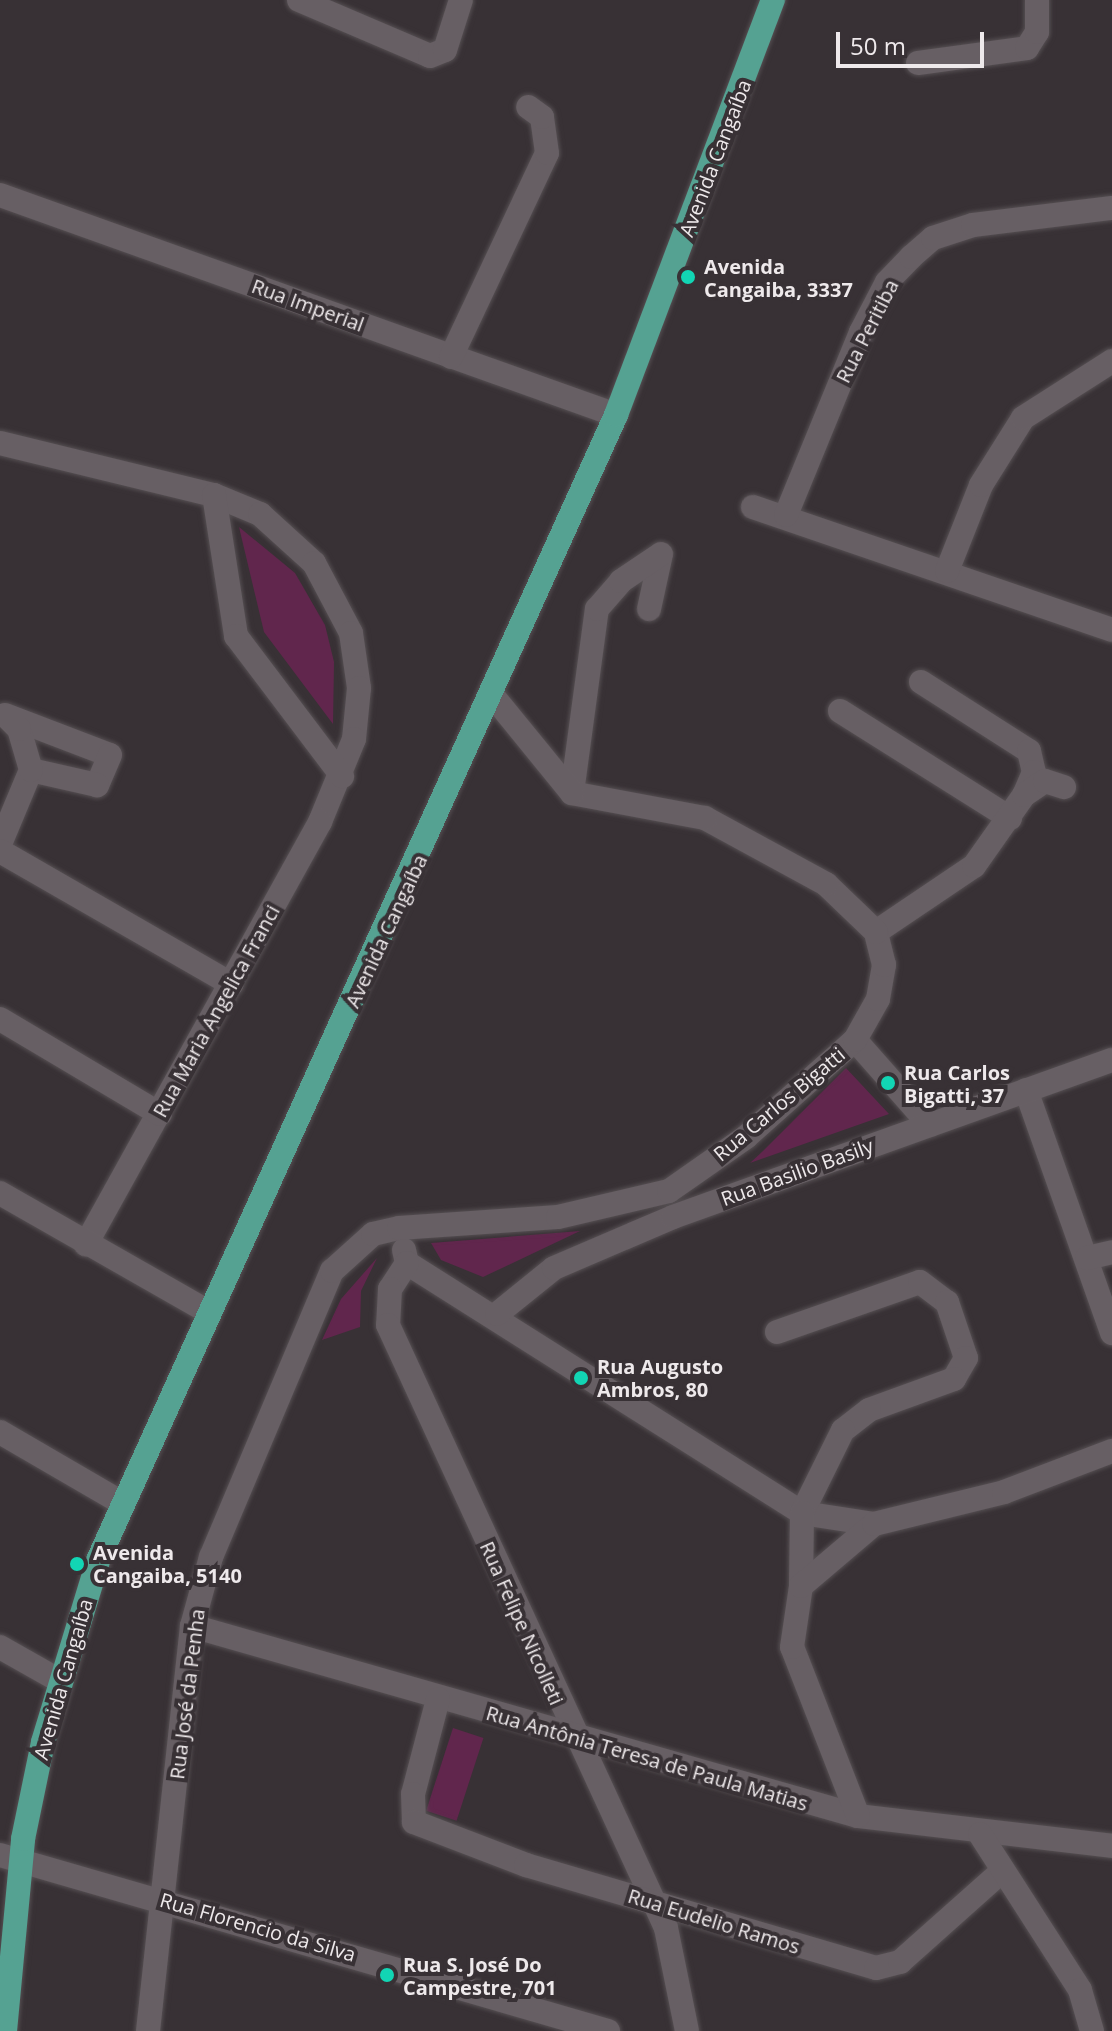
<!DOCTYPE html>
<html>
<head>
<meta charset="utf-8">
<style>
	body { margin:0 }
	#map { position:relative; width:1112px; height:2031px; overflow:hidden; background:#383135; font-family:"Open Sans",sans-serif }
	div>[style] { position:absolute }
	.green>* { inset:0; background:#61264d; transform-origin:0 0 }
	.roads { filter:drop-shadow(0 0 2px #554f52) drop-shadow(0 0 2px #554f52) }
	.minor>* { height:24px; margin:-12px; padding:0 12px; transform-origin:12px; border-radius:12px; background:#675f64 }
	.major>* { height:24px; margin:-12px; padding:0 12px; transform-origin:12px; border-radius:12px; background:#55a292 }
	.dots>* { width:22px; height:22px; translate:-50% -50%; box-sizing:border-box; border:4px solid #383135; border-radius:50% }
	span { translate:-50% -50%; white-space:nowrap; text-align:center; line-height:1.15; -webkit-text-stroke:8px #383135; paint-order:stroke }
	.street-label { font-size:20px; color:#eee9eb }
	.poi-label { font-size:20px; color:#eee9eb; font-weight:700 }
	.left { translate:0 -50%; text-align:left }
	.scale { position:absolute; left:836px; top:32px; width:148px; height:36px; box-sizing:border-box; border:4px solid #eee9eb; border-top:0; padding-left:10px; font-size:24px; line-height:28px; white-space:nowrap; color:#eee9eb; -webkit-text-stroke:6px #383135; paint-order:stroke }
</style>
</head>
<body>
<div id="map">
	<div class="green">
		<div style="clip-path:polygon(239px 527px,295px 573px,325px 625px,334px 662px,333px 724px,264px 632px)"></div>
		<div style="clip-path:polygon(846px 1068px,889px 1114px,750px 1163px,763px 1151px)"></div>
		<div style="clip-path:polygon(580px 1231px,483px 1277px,441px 1260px,431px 1243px)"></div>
		<div style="clip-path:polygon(377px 1258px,361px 1291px,360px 1327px,322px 1340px,341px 1299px)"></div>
		<div style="left:453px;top:1728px;width:32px;height:87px;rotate:18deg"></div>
	</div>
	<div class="roads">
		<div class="minor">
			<div style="left:299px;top:0;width:142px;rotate:23.1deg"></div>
			<div style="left:430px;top:56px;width:16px;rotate:-22deg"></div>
			<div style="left:445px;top:50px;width:52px;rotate:-72.3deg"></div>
			<div style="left:918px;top:63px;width:110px;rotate:-7.8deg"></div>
			<div style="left:1027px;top:48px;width:19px;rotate:-58deg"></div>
			<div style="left:1037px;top:32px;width:32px;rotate:-90deg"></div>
			<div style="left:0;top:195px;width:654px;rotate:19.65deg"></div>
			<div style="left:451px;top:357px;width:225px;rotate:-64.8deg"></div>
			<div style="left:547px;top:153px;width:36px;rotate:-98deg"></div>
			<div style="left:542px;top:117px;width:17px;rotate:-144deg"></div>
			<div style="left:0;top:443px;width:220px;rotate:13.7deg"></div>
			<div style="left:214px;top:495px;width:50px;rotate:22.4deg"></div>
			<div style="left:260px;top:514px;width:73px;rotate:42.2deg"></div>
			<div style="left:314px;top:563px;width:79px;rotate:62.1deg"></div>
			<div style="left:351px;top:633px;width:56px;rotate:81.7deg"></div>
			<div style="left:359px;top:688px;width:51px;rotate:95.6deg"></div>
			<div style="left:354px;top:739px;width:90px;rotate:112.3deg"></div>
			<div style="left:320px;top:822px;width:483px;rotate:119deg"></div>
			<div style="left:214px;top:495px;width:143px;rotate:81.1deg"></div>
			<div style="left:236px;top:636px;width:176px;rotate:52.9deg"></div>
			<div style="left:753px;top:507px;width:379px;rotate:18.9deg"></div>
			<div style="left:786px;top:515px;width:198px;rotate:-67.7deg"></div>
			<div style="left:861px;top:332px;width:56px;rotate:-62.5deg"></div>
			<div style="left:887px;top:282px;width:35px;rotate:-46deg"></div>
			<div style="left:911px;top:257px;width:29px;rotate:-41deg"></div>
			<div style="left:933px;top:238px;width:42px;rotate:-18deg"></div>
			<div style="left:973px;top:225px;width:140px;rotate:-7deg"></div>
			<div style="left:947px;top:571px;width:92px;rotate:-68.4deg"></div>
			<div style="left:981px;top:485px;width:79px;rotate:-57.9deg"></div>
			<div style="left:1023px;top:418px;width:106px;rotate:-32.6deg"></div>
			<div style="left:649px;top:609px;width:56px;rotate:-77.7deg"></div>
			<div style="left:921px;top:682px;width:128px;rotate:32.6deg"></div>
			<div style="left:1029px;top:751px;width:22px;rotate:77deg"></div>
			<div style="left:1034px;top:772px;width:25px;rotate:113deg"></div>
			<div style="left:840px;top:711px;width:201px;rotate:32.2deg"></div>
			<div style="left:5px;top:715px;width:112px;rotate:20.9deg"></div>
			<div style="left:110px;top:755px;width:33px;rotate:113deg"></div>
			<div style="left:97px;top:785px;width:68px;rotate:-167.2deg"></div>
			<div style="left:572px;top:793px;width:186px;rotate:-82.3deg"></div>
			<div style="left:597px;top:609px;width:37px;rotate:-49deg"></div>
			<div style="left:621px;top:581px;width:48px;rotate:-34deg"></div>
			<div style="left:0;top:844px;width:80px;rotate:-67.3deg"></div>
			<div style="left:31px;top:770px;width:43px;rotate:-106.3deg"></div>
			<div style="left:19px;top:729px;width:18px;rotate:-135deg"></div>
			<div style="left:0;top:851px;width:267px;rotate:29.9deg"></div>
			<div style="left:876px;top:932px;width:118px;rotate:-34deg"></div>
			<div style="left:974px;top:866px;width:87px;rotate:-54.8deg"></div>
			<div style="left:1024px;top:795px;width:25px;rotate:-34deg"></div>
			<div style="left:1045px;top:781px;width:20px;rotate:18deg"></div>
			<div style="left:0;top:1019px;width:186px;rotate:30.7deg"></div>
			<div style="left:855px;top:1040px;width:113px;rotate:48.6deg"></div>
			<div style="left:1026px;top:1090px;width:258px;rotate:70.5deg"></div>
			<div style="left:0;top:1193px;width:241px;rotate:29.7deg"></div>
			<div style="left:404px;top:1250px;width:13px;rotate:77deg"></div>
			<div style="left:407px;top:1263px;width:467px;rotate:32.3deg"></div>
			<div style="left:802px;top:1513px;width:73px;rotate:8.7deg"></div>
			<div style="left:1087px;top:1258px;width:26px;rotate:-13deg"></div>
			<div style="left:407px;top:1263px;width:31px;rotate:123deg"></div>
			<div style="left:390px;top:1289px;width:36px;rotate:93deg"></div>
			<div style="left:388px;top:1325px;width:664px;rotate:65.25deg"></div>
			<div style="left:666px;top:1928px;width:105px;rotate:78.5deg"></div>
			<div style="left:497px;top:1314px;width:73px;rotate:-38.9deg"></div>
			<div style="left:554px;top:1268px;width:129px;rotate:-23.2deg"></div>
			<div style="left:673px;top:1217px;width:466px;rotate:-19.7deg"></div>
			<div style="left:777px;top:1332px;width:151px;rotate:-19.3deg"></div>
			<div style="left:920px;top:1282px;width:34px;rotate:37deg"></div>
			<div style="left:947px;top:1302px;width:59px;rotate:71.3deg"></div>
			<div style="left:966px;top:1358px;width:24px;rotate:120deg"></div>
			<div style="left:954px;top:1379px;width:90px;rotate:160deg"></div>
			<div style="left:869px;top:1410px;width:33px;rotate:142deg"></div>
			<div style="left:843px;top:1430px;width:93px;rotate:116.3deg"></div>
			<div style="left:802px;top:1513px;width:73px;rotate:90.8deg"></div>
			<div style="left:0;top:1432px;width:141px;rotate:30.2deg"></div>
			<div style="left:192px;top:1626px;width:693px;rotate:15.92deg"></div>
			<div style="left:858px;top:1816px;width:256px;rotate:6.7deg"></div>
			<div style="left:0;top:1647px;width:69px;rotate:29.5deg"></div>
			<div style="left:438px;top:1699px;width:98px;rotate:104.7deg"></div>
			<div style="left:413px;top:1794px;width:28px;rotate:88deg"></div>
			<div style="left:414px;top:1822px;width:120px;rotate:21deg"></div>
			<div style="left:526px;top:1865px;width:365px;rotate:16.4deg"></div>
			<div style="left:876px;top:1968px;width:25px;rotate:-14deg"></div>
			<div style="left:900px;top:1962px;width:137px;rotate:-41.7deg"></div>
			<div style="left:858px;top:1816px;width:181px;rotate:-111.3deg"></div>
			<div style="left:792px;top:1647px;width:62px;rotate:-81.6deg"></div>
			<div style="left:801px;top:1586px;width:96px;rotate:-40.3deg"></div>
			<div style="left:874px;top:1524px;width:134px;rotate:-13.8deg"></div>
			<div style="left:1004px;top:1492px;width:116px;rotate:-20.8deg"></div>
			<div style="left:980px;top:1834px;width:185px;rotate:57.3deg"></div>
			<div style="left:1080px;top:1990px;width:43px;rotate:73.7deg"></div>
			<div style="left:0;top:1855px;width:633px;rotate:16.14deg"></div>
			<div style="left:148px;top:2031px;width:407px;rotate:-83.8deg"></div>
			<div style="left:192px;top:1626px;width:72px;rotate:-74.6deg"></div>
			<div style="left:211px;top:1557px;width:311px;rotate:-67.1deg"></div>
			<div style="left:332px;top:1271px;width:55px;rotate:-42.1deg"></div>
			<div style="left:373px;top:1234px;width:27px;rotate:-13deg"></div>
			<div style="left:399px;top:1228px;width:159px;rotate:-4deg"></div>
			<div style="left:558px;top:1217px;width:114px;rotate:-13.2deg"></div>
			<div style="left:669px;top:1191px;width:94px;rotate:-35deg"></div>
			<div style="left:746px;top:1137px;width:146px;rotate:-41.7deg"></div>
			<div style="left:855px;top:1040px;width:47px;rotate:-60.7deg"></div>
			<div style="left:878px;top:999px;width:35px;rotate:-80deg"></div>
			<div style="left:884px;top:965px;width:34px;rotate:-104deg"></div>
			<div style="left:876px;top:932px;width:69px;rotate:-136.2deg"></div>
			<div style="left:826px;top:884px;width:138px;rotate:-151.4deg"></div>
			<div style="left:705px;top:818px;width:135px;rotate:-169.4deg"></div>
			<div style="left:572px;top:793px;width:127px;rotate:-129.2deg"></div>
		</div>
		<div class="major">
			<div style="left:5px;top:2031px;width:193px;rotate:-84.6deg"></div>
			<div style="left:23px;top:1839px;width:99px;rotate:-78.3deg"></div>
			<div style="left:43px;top:1742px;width:192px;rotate:-73.1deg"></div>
			<div style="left:99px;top:1558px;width:1254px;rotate:-65.66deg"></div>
			<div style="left:616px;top:415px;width:444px;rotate:-69.3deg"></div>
		</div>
	</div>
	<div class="dots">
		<div style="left:688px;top:277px;background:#12d5b4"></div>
		<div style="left:888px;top:1083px;background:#12d5b4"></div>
		<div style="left:581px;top:1378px;background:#12d5b4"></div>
		<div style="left:77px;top:1564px;background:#12d5b4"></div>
		<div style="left:387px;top:1975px;background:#12d5b4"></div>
	</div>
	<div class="street-label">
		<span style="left:715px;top:158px;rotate:-69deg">Avenida Cangaíba</span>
		<span style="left:308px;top:305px;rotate:20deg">Rua Imperial</span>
		<span style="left:867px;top:331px;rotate:-63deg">Rua Peritiba</span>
		<span style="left:386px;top:931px;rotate:-65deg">Avenida Cangaíba</span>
		<span style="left:216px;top:1011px;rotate:-61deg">Rua Maria Angelica Franci</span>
		<span style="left:779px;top:1104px;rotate:-40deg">Rua Carlos Bigatti</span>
		<span style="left:797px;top:1172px;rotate:-20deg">Rua Basilio Basily</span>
		<span style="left:522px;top:1623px;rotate:66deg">Rua Felipe Nicolleti</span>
		<span style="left:63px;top:1679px;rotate:-74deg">Avenida Cangaíba</span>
		<span style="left:187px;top:1694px;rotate:-83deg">Rua José da Penha</span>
		<span style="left:647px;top:1758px;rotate:16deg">Rua Antônia Teresa de Paula Matias</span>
		<span style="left:714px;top:1921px;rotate:17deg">Rua Eudelio Ramos</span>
		<span style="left:258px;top:1927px;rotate:16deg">Rua Florencio da Silva</span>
	</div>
	<div class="poi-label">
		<span class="left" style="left:704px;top:278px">Avenida<br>Cangaiba, 3337</span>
		<span class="left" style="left:904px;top:1084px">Rua Carlos<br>Bigatti, 37</span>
		<span class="left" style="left:597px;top:1378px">Rua Augusto<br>Ambros, 80</span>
		<span class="left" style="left:93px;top:1564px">Avenida<br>Cangaiba, 5140</span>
		<span class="left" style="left:403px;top:1976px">Rua S. José Do<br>Campestre, 701</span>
	</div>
	<div class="scale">50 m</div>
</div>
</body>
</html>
